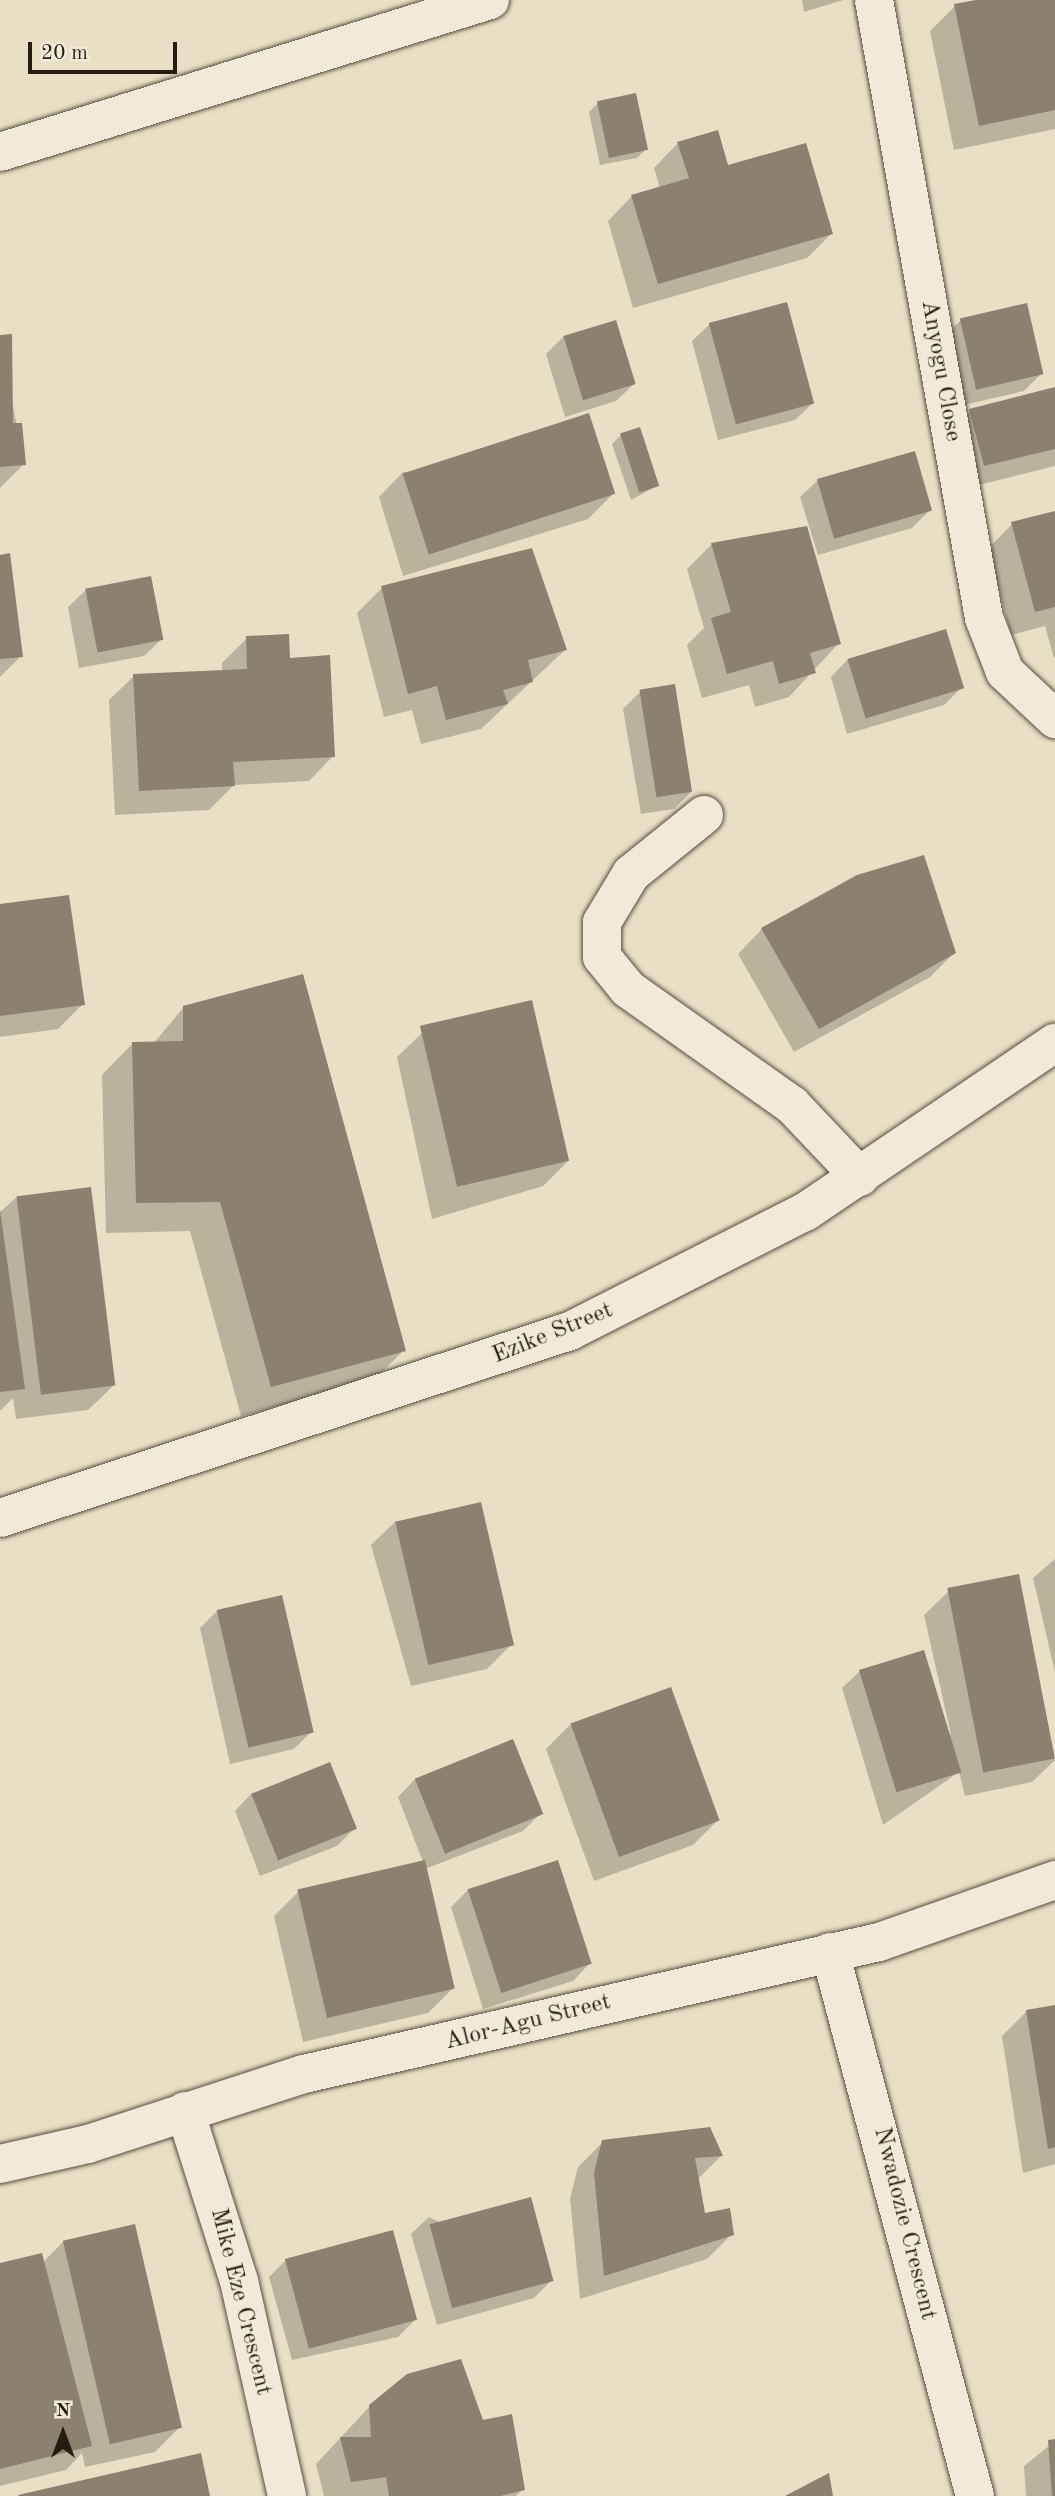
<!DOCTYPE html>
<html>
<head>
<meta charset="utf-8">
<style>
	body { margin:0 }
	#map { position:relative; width:1055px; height:2496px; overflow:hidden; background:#e9dfc5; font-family:"Old Standard TT",serif }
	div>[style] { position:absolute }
	.shadow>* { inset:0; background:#0003 }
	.building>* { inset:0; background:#8b816e; transform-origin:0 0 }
	.roads { filter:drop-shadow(0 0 2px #574d3d) drop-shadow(0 0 2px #574d3d) }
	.minor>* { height:38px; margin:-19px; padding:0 19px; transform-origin:19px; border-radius:19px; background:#f1ead9 }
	span { translate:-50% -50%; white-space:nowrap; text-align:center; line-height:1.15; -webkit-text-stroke:5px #f1ead9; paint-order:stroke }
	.street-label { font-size:24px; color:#261c10 }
	.north { position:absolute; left:28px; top:2398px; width:70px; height:70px; -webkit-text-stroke:5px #f1ead9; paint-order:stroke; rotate:0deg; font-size:19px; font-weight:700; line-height:28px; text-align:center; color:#261c10 }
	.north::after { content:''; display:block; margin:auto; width:24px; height:32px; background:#261c10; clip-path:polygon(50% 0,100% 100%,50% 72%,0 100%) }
	.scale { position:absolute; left:28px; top:42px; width:149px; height:32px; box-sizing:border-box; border:4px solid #261c10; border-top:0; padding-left:9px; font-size:21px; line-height:24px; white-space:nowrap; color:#261c10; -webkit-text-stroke:5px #f1ead9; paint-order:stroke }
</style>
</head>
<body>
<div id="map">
	<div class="shadow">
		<div style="clip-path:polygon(802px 0,843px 0,804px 12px)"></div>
		<div style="clip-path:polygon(985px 0,1055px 0,1055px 129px,954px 150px,930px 31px,955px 6px)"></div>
		<div style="clip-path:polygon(598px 103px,646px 149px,637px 158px,600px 165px,589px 112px)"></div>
		<div style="clip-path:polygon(678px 143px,727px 167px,831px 234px,807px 258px,633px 308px,608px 221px,632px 196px,660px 188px,654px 168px)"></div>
		<div style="clip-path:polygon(961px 320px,1042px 373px,1024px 391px,959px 406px,943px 337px)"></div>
		<div style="clip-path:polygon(615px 322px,634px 384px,616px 401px,565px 417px,546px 354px,563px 337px)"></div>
		<div style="clip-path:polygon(710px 324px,813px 403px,795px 420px,718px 440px,692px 341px)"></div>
		<div style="clip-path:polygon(0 337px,24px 464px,0 488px)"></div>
		<div style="clip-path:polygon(1055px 389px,1055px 466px,959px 490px,945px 435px,970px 411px)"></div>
		<div style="clip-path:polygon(621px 435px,657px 486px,631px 500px,612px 444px)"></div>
		<div style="clip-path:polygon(403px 472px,613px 494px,588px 519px,403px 576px,379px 497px)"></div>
		<div style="clip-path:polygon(818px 480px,930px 510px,912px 528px,818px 555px,800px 497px)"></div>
		<div style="clip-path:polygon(1055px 513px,1055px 658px,1054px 658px,1045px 626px,1011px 635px,988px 549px,1012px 524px)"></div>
		<div style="clip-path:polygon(712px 544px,839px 643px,789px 697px,755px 707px,749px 685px,702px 698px,687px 645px,704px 628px,687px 569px)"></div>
		<div style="clip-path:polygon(0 557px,21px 656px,0 677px)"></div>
		<div style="clip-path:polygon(382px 588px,565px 650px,481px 729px,421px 744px,412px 710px,384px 717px,357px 613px)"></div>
		<div style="clip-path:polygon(86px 590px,162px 639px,144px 656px,79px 668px,68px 607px)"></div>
		<div style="clip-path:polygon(247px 638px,288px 659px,333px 756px,309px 781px,234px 785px,209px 810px,115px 815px,109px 700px,134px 676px,222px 672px,222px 663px)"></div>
		<div style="clip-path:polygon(848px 659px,962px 687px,944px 705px,847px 734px,831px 677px)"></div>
		<div style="clip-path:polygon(641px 691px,691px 792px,674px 809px,641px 814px,623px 709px)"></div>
		<div style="clip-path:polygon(0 906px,83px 1004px,58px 1029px,0 1037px)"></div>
		<div style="clip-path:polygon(762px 929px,954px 953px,930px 977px,794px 1052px,738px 954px)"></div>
		<div style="clip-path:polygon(183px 1008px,404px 1350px,373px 1381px,241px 1416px,190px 1231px,106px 1233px,102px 1075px,132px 1044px,153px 1044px)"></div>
		<div style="clip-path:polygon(422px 1033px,568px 1161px,543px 1186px,432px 1219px,397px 1057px)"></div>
		<div style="clip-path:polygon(17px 1197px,113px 1386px,88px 1410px,16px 1419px,13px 1398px,0 1411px,0 1212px)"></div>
		<div style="clip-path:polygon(396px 1521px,512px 1644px,487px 1669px,411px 1686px,371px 1545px)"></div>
		<div style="clip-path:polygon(1055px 1559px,1055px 1672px,1033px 1578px)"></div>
		<div style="clip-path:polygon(1017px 1576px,1055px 1760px,1032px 1782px,965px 1796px,959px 1772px,883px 1825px,842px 1688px,860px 1671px,951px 1735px,924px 1615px,949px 1591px)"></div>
		<div style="clip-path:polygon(217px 1611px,311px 1732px,294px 1749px,230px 1764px,200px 1628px)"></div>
		<div style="clip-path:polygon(571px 1724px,718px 1820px,693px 1845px,594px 1881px,546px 1749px)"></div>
		<div style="clip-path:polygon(415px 1779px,541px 1813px,523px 1831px,425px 1869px,453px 1988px,428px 2013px,303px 2042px,274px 1916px,298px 1892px,423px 1862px,398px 1797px)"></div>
		<div style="clip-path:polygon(252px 1793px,354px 1829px,337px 1846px,260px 1876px,235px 1811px)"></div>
		<div style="clip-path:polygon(468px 1890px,590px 1963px,573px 1981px,483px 2009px,451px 1907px)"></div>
		<div style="clip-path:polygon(1055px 2006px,1055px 2164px,1023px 2173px,1002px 2036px,1027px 2011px)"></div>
		<div style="clip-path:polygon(603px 2142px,721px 2156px,697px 2180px,704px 2215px,732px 2234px,707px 2259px,580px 2299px,570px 2199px,578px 2167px)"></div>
		<div style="clip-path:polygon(429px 2217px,552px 2280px,534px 2298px,437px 2325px,411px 2234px)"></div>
		<div style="clip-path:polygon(64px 2241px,180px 2427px,155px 2452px,85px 2467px,82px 2453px,66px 2470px,0 2486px,0 2265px,43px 2262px)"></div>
		<div style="clip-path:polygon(286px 2260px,415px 2320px,398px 2337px,292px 2360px,269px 2277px)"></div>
		<div style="clip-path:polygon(370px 2406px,482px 2422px,523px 2489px,516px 2496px,324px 2496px,316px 2464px)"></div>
		<div style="clip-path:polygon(1055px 2441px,1055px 2496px,1026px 2496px,1024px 2466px)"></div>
	</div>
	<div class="building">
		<div style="clip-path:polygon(976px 0,1055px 0,1055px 110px,979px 126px,954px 4px)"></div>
		<div style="left:636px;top:93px;width:58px;height:40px;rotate:78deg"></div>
		<div style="clip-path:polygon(718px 130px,728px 165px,806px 143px,833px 234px,658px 284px,631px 195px,689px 178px,677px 142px)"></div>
		<div style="left:787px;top:302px;width:105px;height:81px;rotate:75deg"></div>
		<div style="left:1027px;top:303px;width:73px;height:69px;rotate:77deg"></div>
		<div style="left:616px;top:320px;width:67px;height:55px;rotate:73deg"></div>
		<div style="clip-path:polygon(12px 334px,13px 423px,22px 423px,26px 465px,0 467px,0 335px)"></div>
		<div style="clip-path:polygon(1055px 387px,1055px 449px,984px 466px,969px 409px)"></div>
		<div style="left:589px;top:413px;width:85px;height:196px;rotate:72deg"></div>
		<div style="left:640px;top:427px;width:62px;height:21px;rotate:72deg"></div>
		<div style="left:915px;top:451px;width:62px;height:102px;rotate:74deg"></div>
		<div style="clip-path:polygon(1055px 511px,1055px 607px,1035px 612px,1011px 522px)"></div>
		<div style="clip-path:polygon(807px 526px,841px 644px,810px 653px,816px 673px,779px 684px,773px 661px,727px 674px,711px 618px,731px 612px,711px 543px)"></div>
		<div style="clip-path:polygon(532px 548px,567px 650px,528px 660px,533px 682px,503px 690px,508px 704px,446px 720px,437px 686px,408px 694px,381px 586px)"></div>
		<div style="clip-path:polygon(10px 553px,23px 657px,0 659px,0 555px)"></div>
		<div style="left:151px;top:576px;width:65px;height:67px;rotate:79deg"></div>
		<div style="left:946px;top:629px;width:62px;height:103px;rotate:73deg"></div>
		<div style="clip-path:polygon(289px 634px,290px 658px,330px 655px,335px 757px,233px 762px,235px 786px,139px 791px,133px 674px,247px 669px,246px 636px)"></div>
		<div style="left:675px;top:684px;width:109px;height:36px;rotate:81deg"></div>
		<div style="clip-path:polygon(924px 855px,956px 953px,819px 1029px,761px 928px,857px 875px)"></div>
		<div style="clip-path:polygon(69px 895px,85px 1005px,0 1016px,0 904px)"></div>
		<div style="clip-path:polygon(303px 974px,406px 1351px,271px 1387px,220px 1202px,136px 1203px,132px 1042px,183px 1041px,183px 1006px)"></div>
		<div style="left:532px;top:1000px;width:165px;height:115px;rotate:77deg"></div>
		<div style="left:91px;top:1187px;width:200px;height:75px;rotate:83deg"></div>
		<div style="clip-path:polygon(0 1210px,25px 1389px,0 1392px)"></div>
		<div style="left:481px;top:1502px;width:147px;height:88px;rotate:77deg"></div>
		<div style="left:1019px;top:1574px;width:188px;height:73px;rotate:79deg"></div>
		<div style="left:282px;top:1595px;width:141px;height:67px;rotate:77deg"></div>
		<div style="left:924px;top:1650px;width:128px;height:68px;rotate:73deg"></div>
		<div style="left:671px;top:1687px;width:142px;height:107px;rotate:70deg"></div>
		<div style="left:513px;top:1739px;width:81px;height:106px;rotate:68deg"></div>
		<div style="left:330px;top:1762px;width:72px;height:85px;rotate:68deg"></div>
		<div style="left:425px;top:1860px;width:132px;height:131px;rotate:77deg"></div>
		<div style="left:558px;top:1860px;width:109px;height:95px;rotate:72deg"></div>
		<div style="clip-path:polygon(1055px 2005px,1055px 2147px,1048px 2149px,1026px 2010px)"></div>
		<div style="clip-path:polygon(710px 2127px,723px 2156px,695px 2158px,705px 2213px,730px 2208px,734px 2235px,604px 2276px,594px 2173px,602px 2140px)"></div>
		<div style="left:531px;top:2197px;width:87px;height:105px;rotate:75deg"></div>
		<div style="left:135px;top:2224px;width:209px;height:74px;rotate:77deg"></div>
		<div style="left:393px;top:2230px;width:93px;height:112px;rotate:75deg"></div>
		<div style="clip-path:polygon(42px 2253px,92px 2446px,0 2469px,0 2263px)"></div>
		<div style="clip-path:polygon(461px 2359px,483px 2420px,512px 2414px,525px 2490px,500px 2496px,389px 2496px,386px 2477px,351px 2482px,340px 2437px,371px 2437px,369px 2405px,407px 2374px)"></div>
		<div style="clip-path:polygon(1055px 2439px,1055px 2496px,1052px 2496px,1048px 2440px)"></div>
		<div style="clip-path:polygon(201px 2453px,210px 2496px,19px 2496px,18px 2495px)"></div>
		<div style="clip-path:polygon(829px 2473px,833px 2496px,785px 2496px)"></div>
	</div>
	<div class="roads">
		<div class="minor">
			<div style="left:874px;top:0;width:628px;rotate:79.91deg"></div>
			<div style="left:984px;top:618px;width:58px;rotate:68.7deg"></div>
			<div style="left:1005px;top:672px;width:69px;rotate:43.2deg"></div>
			<div style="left:0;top:152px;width:513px;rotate:-17.23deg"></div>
			<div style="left:704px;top:815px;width:94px;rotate:141.1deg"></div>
			<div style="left:631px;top:874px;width:56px;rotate:121.1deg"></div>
			<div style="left:602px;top:922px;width:35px;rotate:90deg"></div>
			<div style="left:602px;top:957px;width:41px;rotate:50.9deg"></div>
			<div style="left:628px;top:989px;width:201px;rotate:35.3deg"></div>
			<div style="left:792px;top:1105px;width:99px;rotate:46.6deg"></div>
			<div style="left:0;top:1518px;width:600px;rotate:-18.16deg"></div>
			<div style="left:570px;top:1331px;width:263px;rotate:-26.9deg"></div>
			<div style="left:805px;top:1212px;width:302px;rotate:-34.1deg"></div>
			<div style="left:830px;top:1952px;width:563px;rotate:75.08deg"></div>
			<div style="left:185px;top:2111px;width:178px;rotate:72.4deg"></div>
			<div style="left:239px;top:2281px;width:220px;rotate:77.4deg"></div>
			<div style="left:0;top:2164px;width:90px;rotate:-12.8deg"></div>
			<div style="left:88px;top:2144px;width:227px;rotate:-18deg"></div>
			<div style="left:304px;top:2074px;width:590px;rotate:-12.93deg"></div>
			<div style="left:879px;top:1942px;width:187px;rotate:-19.4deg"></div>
		</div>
	</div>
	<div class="street-label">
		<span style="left:940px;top:371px;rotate:80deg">Anyogu Close</span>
		<span style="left:553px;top:1334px;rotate:-22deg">Ezike Street</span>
		<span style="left:528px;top:2023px;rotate:-14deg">Alor-Agu Street</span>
		<span style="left:904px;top:2224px;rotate:76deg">Nwadozie Crescent</span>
		<span style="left:240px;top:2302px;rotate:76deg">Mike Eze Crescent</span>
	</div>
	<div class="north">N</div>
	<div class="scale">20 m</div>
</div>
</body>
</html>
